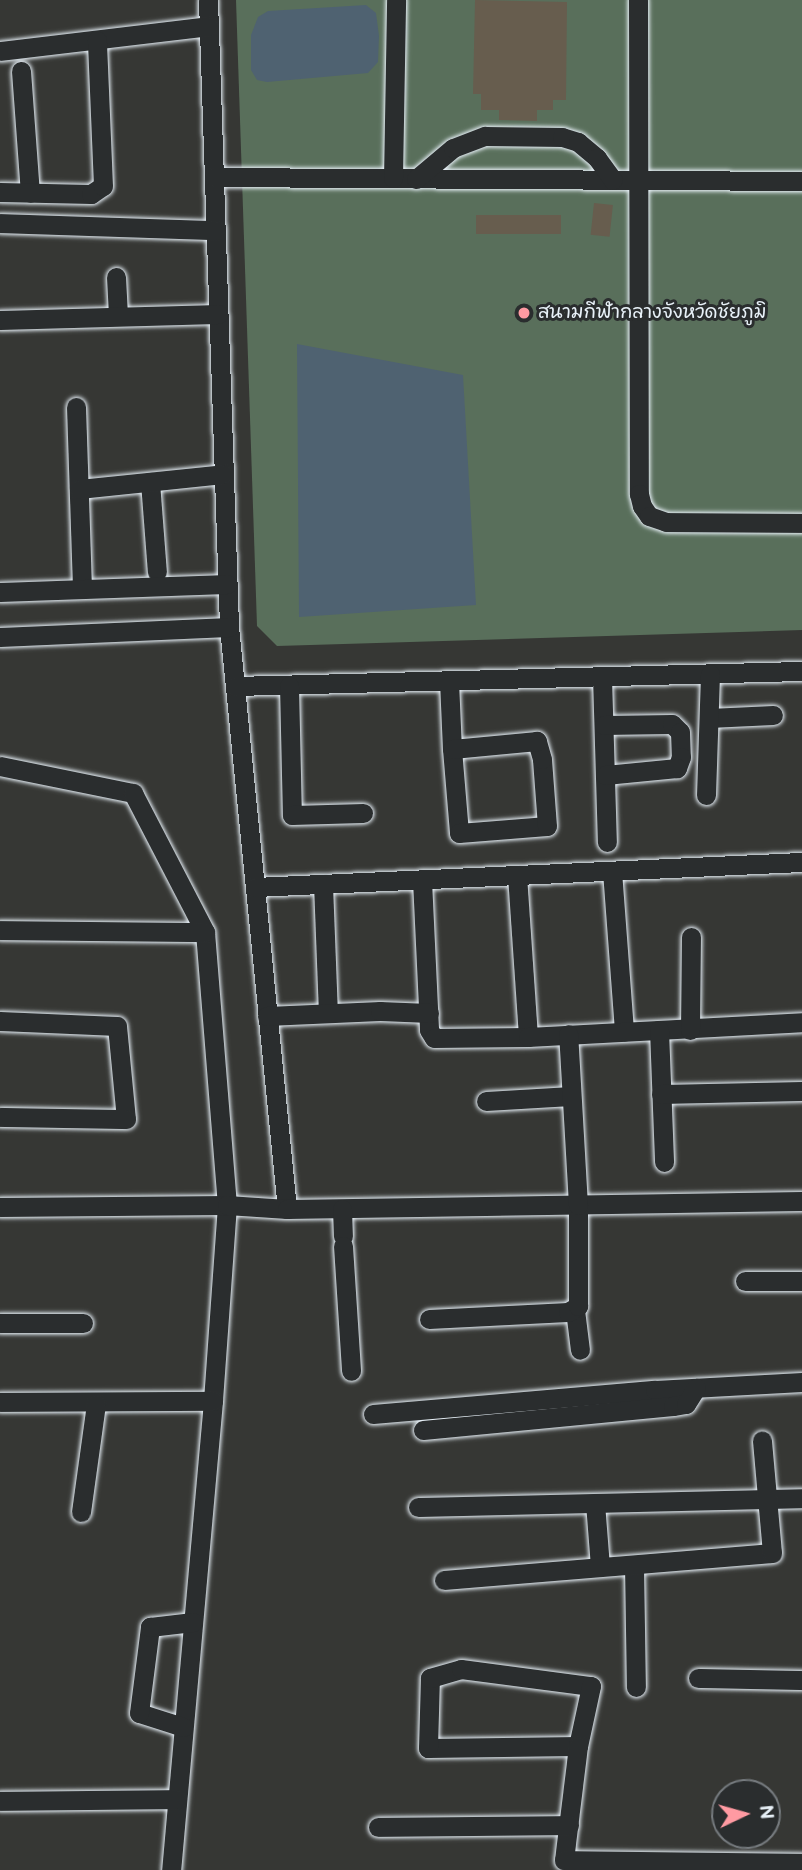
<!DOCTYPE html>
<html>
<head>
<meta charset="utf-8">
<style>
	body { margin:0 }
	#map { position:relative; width:802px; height:1870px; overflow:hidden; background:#363734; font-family:"Balsamiq Sans","Playpen Sans Thai",sans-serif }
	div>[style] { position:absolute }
	.green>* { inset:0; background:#596f5b }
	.water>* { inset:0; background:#4f6271 }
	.building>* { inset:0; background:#675d4e; transform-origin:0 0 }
	.roads { filter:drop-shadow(0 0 2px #e8f1f8) drop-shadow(0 0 2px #e8f1f8) }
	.minor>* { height:19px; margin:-9.5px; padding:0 9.5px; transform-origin:9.5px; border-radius:9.5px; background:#2a2d2e }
	.dots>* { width:19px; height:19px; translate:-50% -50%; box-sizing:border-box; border:4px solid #2a2d2e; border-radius:50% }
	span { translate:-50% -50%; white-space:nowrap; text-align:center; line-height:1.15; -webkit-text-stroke:6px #2a2d2e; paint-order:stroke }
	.poi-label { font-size:19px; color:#e8f1f8 }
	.left { translate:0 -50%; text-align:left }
	.north { position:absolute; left:711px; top:1779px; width:70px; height:70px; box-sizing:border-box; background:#2a2d2e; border:2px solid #767b7f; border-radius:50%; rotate:85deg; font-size:19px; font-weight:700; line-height:28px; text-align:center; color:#e8f1f8 }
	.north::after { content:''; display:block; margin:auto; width:24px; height:32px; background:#ff9aa2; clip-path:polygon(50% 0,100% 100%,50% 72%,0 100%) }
</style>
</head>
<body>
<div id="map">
	<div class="green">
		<div style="clip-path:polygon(236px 0,802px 0,802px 630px,277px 646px,257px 626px)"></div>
	</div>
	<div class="water">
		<div style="clip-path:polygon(366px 5px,376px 13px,379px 36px,378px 62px,368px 73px,267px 82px,257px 80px,251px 70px,251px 35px,258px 17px,268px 11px)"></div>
		<div style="clip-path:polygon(297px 344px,463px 375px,476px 605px,299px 617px)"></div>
	</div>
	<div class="building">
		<div style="clip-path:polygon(475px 0,567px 2px,566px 100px,553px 100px,553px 110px,537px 110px,537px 121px,499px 120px,499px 110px,481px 110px,481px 94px,473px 94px)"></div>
		<div style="left:594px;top:203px;width:19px;height:32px;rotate:6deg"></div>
		<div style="left:476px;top:215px;width:85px;height:19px"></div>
	</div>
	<div class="roads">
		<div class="minor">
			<div style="left:208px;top:0;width:627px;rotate:88.08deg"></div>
			<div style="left:229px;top:627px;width:585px;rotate:84.31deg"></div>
			<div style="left:638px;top:0;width:494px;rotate:89.9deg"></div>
			<div style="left:639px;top:494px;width:12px;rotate:76deg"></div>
			<div style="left:642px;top:506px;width:12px;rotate:55deg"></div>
			<div style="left:649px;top:516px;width:18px;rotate:19deg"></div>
			<div style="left:666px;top:522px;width:136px;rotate:0.4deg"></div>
			<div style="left:0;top:51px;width:210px;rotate:-6.8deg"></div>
			<div style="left:21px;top:71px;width:122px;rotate:85.8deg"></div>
			<div style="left:214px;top:177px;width:588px;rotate:0.39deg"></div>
			<div style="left:393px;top:178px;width:178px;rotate:-89deg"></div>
			<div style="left:416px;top:179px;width:48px;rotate:-40deg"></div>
			<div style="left:453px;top:148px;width:34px;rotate:-21deg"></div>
			<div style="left:485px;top:136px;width:77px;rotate:0.7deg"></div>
			<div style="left:562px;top:137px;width:17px;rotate:17deg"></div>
			<div style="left:578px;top:142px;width:25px;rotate:40deg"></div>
			<div style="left:597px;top:158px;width:27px;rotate:54deg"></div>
			<div style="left:0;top:192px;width:91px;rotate:1.3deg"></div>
			<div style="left:91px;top:194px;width:14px;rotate:-34deg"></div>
			<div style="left:103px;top:186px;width:146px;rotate:-92.4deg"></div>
			<div style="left:0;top:223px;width:215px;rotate:1.9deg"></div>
			<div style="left:116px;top:277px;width:39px;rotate:87deg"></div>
			<div style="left:0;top:320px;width:218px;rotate:-1.6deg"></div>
			<div style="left:76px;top:407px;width:182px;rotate:88.1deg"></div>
			<div style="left:150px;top:482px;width:90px;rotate:85.6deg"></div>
			<div style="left:79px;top:489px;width:145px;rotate:-5.9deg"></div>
			<div style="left:0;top:592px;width:227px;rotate:-2deg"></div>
			<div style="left:0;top:637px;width:229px;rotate:-2.5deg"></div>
			<div style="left:602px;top:677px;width:165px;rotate:88.3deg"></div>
			<div style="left:449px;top:681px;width:68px;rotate:87.5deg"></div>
			<div style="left:452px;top:749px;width:84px;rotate:85.2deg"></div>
			<div style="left:459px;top:833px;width:88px;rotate:-4.5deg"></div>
			<div style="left:547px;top:826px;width:67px;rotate:-94.3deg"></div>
			<div style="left:542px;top:759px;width:19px;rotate:-106deg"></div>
			<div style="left:537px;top:741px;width:85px;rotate:174.6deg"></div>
			<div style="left:235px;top:686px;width:567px;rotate:-1.52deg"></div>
			<div style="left:289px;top:686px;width:129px;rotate:88.7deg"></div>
			<div style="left:292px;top:815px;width:71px;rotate:-1.6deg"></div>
			<div style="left:709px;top:718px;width:64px;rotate:-2.7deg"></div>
			<div style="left:604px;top:725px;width:68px;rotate:-0.8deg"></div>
			<div style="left:672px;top:724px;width:11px;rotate:45deg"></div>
			<div style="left:680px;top:732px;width:25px;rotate:88deg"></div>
			<div style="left:681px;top:757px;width:12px;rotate:110deg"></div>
			<div style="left:677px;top:768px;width:72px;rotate:174.4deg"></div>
			<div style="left:0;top:766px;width:136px;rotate:11.5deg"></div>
			<div style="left:133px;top:793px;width:157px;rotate:62.6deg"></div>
			<div style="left:205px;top:932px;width:274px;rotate:85.4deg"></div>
			<div style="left:227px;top:1205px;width:196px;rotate:94.1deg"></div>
			<div style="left:213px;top:1401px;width:471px;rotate:95.1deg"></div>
			<div style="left:706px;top:795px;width:121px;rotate:-88.1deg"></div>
			<div style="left:612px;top:871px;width:161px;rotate:85.7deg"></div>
			<div style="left:517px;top:875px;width:162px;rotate:86.1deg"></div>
			<div style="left:422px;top:880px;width:150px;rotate:87.3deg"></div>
			<div style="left:429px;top:1030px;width:9px;rotate:58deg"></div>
			<div style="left:434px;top:1038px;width:94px;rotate:-0.6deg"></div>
			<div style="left:528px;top:1037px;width:274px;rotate:-3.1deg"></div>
			<div style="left:323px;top:884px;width:129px;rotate:87.8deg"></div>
			<div style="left:255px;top:887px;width:548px;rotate:-2.62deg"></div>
			<div style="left:0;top:930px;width:205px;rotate:0.6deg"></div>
			<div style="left:267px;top:1016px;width:113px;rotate:-2.5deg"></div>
			<div style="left:380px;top:1011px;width:49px;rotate:2.3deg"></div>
			<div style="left:0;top:1021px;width:117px;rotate:2.4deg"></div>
			<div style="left:117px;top:1026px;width:93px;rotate:84.5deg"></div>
			<div style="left:126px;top:1119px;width:126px;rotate:-179.1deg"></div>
			<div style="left:659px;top:1030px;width:132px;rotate:87.8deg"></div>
			<div style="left:690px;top:1030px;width:93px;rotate:-89.4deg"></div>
			<div style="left:661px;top:1094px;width:141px;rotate:-1.2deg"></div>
			<div style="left:486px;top:1101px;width:85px;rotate:-3.4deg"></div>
			<div style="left:0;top:1207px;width:227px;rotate:-0.5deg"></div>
			<div style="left:227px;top:1205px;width:60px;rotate:3.8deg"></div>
			<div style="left:287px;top:1209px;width:515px;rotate:-0.89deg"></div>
			<div style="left:342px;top:1209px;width:27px;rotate:88deg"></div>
			<div style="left:343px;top:1246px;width:125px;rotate:86.3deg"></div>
			<div style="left:745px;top:1281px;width:57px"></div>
			<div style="left:575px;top:1310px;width:40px;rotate:82.9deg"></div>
			<div style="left:429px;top:1319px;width:139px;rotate:-2.9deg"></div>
			<div style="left:568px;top:1312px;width:12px;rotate:-31deg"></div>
			<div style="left:578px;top:1306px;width:101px;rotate:-90deg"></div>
			<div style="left:578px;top:1205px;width:171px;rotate:-93.3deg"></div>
			<div style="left:0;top:1323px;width:83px"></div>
			<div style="left:0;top:1402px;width:213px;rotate:-0.3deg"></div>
			<div style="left:373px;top:1414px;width:283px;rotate:-4.9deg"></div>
			<div style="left:655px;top:1390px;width:147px;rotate:-3.1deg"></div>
			<div style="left:423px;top:1430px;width:251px;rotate:-5.5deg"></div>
			<div style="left:673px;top:1406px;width:13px;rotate:-9deg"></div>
			<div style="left:686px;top:1404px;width:19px;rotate:-58deg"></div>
			<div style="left:595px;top:1503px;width:64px;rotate:85.5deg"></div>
			<div style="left:418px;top:1507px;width:384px;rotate:-1.3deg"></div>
			<div style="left:81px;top:1512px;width:109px;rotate:-82.1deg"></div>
			<div style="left:634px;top:1565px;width:122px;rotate:89.1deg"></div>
			<div style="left:444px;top:1580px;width:329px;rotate:-4.7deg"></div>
			<div style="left:772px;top:1553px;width:113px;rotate:-95.1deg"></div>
			<div style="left:698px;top:1678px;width:104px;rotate:1.1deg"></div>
			<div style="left:183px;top:1727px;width:46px;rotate:-162.3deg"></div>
			<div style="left:139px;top:1713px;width:87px;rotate:-82.7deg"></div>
			<div style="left:150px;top:1627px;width:43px;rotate:-6.6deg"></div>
			<div style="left:578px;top:1746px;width:150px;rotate:179.2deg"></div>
			<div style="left:428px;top:1748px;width:70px;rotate:-88.4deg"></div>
			<div style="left:430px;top:1678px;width:32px;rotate:-16deg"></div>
			<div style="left:461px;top:1669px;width:131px;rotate:7.5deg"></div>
			<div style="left:591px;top:1686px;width:61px;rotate:102.2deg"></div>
			<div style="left:578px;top:1746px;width:115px;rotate:97deg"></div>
			<div style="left:564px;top:1860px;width:238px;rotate:0.7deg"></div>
			<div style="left:0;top:1801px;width:177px;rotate:-0.6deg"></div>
			<div style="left:378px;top:1827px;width:191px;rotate:-0.6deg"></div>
		</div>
	</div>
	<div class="dots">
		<div style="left:524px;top:313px;background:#ff9aa2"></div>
	</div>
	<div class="poi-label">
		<span class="left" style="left:538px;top:313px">สนามกีฬากลางจังหวัดชัยภูมิ</span>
	</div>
	<div class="north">N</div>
</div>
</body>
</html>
